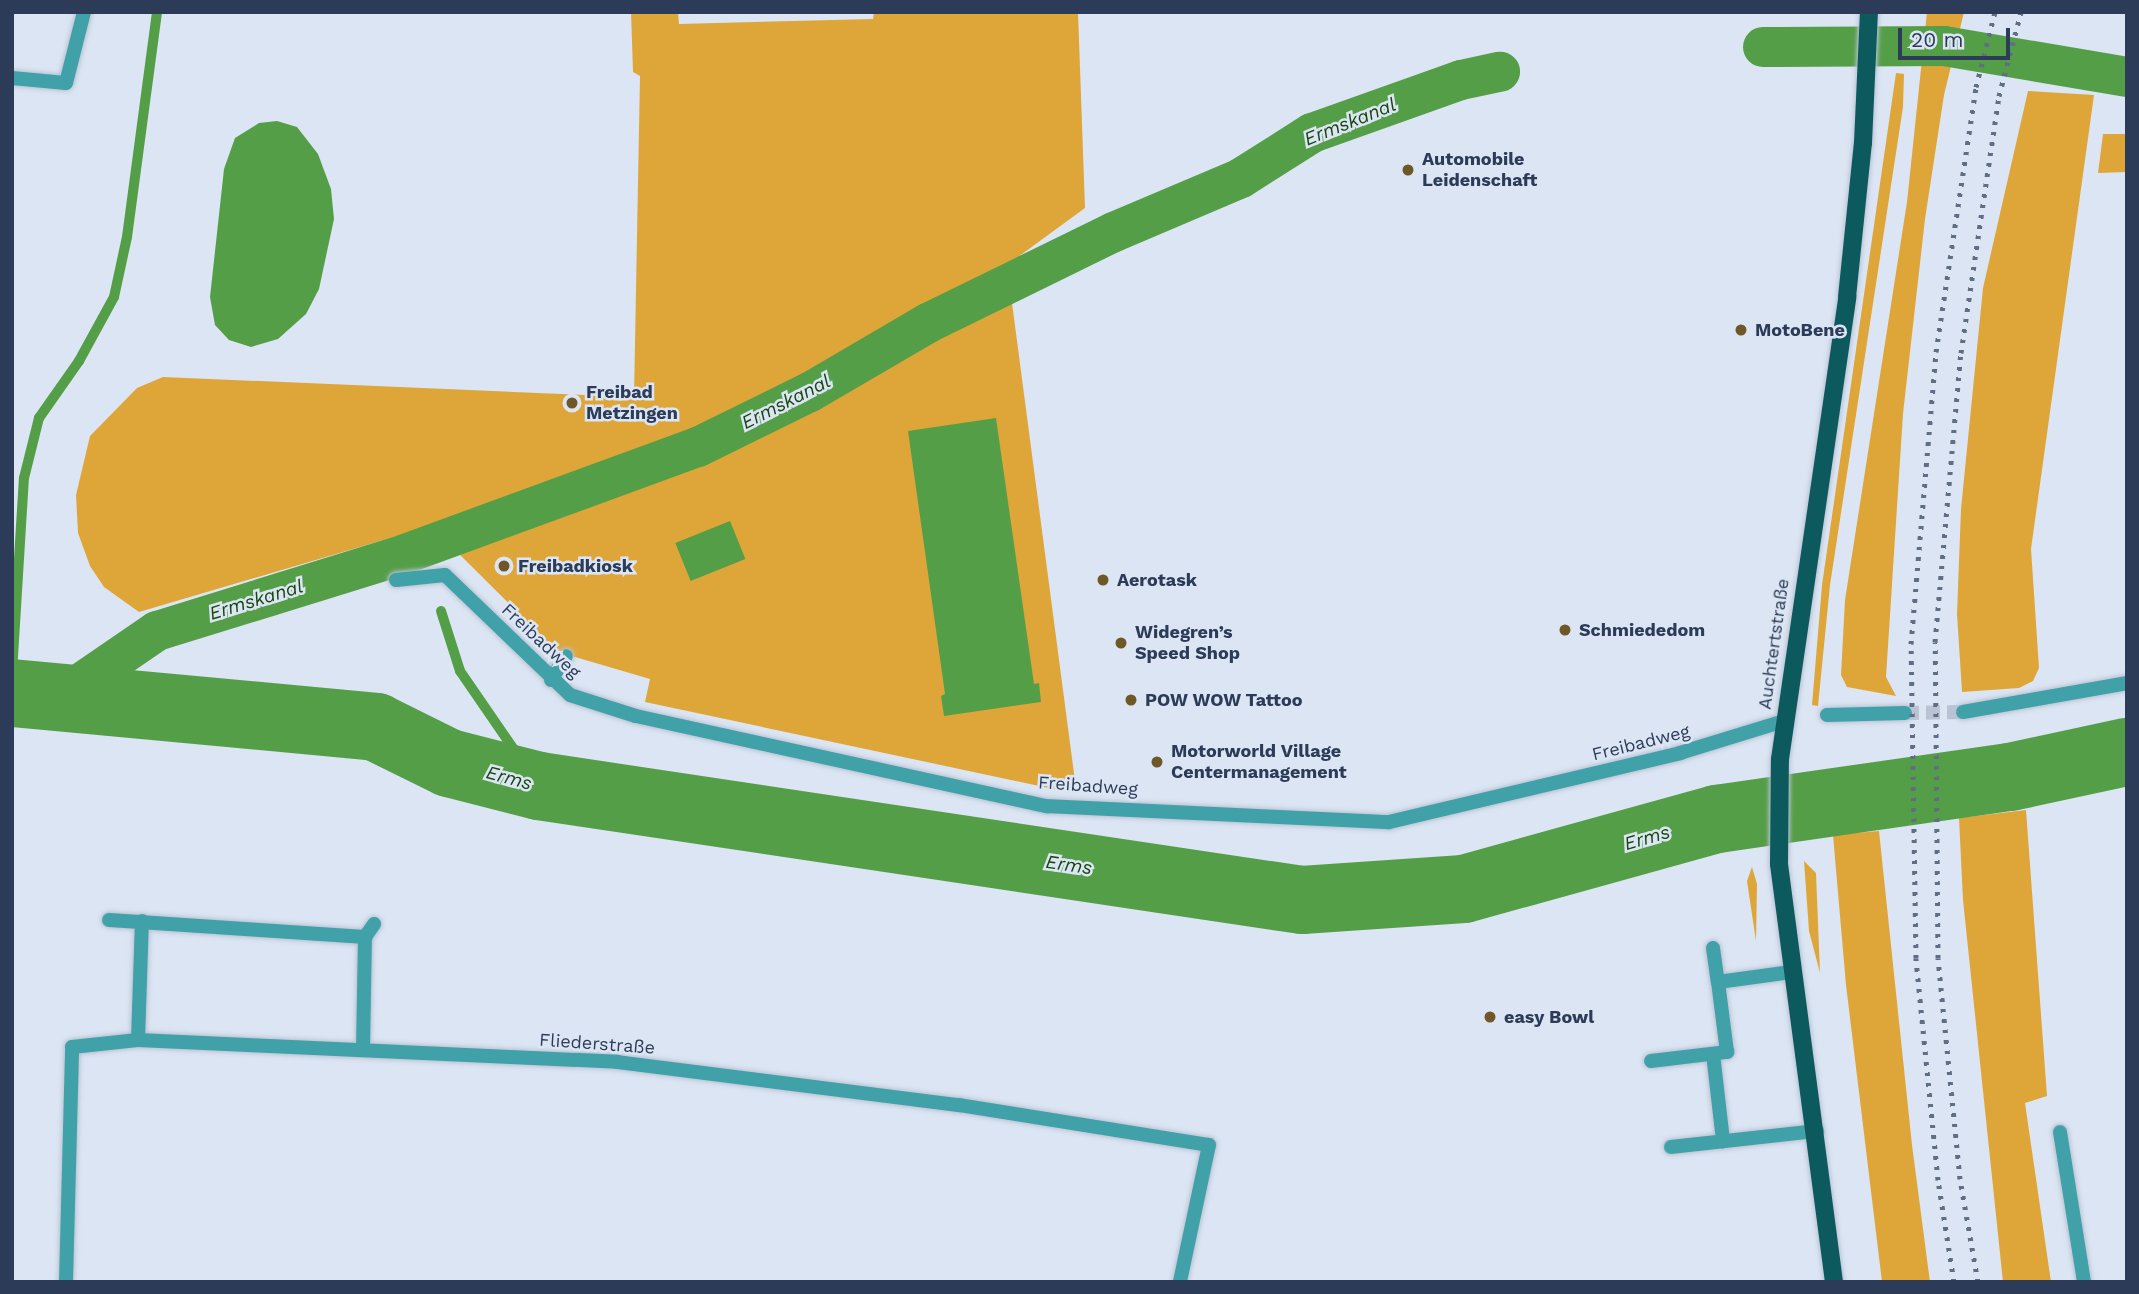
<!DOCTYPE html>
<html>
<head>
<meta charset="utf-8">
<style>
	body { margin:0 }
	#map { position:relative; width:2139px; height:1294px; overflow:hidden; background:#dce5f3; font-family:"Work Sans",sans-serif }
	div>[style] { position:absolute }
	.green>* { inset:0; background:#dea639 }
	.water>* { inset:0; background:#559e48; transform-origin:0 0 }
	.stream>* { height:10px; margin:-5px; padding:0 5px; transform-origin:5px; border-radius:5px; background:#559e48 }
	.canal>* { height:40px; margin:-20px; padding:0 20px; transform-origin:20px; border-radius:20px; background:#559e48 }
	.river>* { height:68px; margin:-34px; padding:0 34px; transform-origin:34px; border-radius:34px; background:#559e48 }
	.street-tunnel>* { height:14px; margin-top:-7px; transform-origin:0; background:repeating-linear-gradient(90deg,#b9c3d4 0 14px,transparent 0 21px) }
	.roads { filter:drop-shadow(0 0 2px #b9c3d4) drop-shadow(0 0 2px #b9c3d4) }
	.lane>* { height:14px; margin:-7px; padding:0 7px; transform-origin:7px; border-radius:7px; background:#40a2a8 }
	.street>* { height:14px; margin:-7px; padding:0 7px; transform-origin:7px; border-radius:7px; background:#40a2a8 }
	.primary>* { height:18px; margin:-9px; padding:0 9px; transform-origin:9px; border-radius:9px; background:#0d5a5e }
	.rail>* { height:5px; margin-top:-2.5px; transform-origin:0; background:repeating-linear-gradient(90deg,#5f6d85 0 3.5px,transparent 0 10.5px) }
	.dots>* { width:19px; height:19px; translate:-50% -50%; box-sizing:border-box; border:4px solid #dce5f3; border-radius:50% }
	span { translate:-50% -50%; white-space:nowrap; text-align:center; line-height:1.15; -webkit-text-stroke:5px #dce5f3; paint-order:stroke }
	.poi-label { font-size:18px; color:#2c3c58; font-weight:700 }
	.left { translate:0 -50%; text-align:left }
	.street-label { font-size:18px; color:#2c3c58 }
	.water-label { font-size:19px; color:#16470c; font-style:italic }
	.frame { position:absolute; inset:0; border:14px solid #2c3c58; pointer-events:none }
	.scale { position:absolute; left:1898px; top:28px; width:112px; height:32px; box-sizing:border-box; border:4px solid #2c3c58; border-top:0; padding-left:9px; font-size:21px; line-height:24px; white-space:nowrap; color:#2c3c58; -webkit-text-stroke:5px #dce5f3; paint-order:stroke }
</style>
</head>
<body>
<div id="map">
	<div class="green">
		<div style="clip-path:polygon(631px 12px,678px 12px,679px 24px,873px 19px,874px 12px,1078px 12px,1085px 208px,1007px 265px,1075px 781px,1058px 790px,645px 702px,650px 679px,558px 652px,431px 526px,139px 612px,104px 587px,90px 566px,78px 533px,76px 495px,90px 436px,137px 388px,163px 377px,634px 397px,640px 76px,633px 72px)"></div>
		<div style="clip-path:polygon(1927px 12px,1964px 12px,1944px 95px,1925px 219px,1903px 414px,1886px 677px,1896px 696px,1847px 687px,1841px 675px,1845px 600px,1907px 202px)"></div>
		<div style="clip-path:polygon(1896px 73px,1904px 74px,1903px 107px,1830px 585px,1818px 706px,1812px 705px,1822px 585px)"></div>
		<div style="clip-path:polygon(2028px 91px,2094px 95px,2031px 549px,2039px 668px,2033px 681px,2019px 688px,1962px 692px,1957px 614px,1961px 509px,1983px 288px)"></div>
		<div style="clip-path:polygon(2103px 134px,2127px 134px,2127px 172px,2098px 173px)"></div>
		<div style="clip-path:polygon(2026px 810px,2047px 1096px,2025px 1103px,2051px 1282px,2003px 1282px,1963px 900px,1959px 818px)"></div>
		<div style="clip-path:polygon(1879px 831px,1912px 1145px,1930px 1282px,1882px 1282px,1846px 985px,1833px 835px)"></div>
		<div style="clip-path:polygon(1804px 861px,1816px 873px,1820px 973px,1809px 931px)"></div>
		<div style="clip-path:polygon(1752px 867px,1757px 884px,1756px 941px,1747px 881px)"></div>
	</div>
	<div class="water">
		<div style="clip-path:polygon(277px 121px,297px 127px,318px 154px,331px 189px,334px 219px,319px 289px,306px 314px,278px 339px,251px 347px,229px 340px,215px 325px,210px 297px,224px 169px,235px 138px,259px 123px)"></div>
		<div style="clip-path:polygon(996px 418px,1034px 684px,1039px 683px,1041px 702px,944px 716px,941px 696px,945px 694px,908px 431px)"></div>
		<div style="left:730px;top:521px;width:41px;height:59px;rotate:68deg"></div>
	</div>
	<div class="stream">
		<div style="left:441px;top:611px;width:63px;rotate:72.4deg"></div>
		<div style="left:460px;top:671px;width:140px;rotate:55.5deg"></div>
		<div style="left:12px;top:673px;width:195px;rotate:-86.5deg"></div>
		<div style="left:24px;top:478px;width:62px;rotate:-76deg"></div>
		<div style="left:39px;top:418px;width:70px;rotate:-54.9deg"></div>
		<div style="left:79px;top:361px;width:73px;rotate:-61.3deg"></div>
		<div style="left:114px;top:297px;width:61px;rotate:-77.8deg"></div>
		<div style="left:127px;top:237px;width:227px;rotate:-82.4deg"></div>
	</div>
	<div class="canal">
		<div style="left:1763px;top:47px;width:181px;rotate:-0.3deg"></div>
		<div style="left:1944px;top:46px;width:186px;rotate:9.6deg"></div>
		<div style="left:59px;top:698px;width:119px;rotate:-34.4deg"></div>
		<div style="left:157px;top:631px;width:260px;rotate:-17.2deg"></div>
		<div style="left:405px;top:554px;width:312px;rotate:-20.1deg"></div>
		<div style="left:698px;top:447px;width:125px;rotate:-26.2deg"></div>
		<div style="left:810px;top:392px;width:137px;rotate:-30.3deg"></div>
		<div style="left:928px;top:323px;width:207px;rotate:-26.1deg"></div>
		<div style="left:1114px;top:232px;width:138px;rotate:-23deg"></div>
		<div style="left:1241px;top:178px;width:84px;rotate:-32.4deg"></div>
		<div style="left:1312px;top:133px;width:158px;rotate:-19.6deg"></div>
		<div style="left:1461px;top:80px;width:40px;rotate:-12deg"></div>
	</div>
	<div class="river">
		<div style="left:12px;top:693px;width:366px;rotate:5.3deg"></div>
		<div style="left:376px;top:727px;width:81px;rotate:26.3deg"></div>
		<div style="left:449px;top:763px;width:93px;rotate:14.3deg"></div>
		<div style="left:539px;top:786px;width:771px;rotate:8.5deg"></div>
		<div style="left:1302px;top:900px;width:162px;rotate:-3.9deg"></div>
		<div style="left:1464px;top:889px;width:263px;rotate:-15.5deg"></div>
		<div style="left:1717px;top:819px;width:296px;rotate:-8.2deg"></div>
		<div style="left:2010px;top:777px;width:120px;rotate:-12.1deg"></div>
	</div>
	<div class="street-tunnel">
		<div style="left:1905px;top:713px;width:58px;rotate:-1deg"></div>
	</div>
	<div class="roads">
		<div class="lane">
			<div style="left:12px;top:78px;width:54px;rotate:5.3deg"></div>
			<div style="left:66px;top:83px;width:73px;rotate:-75.8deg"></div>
			<div style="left:396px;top:580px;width:49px;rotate:-5.8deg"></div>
			<div style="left:445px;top:575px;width:173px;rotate:43.8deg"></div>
			<div style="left:570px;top:695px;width:69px;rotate:17.7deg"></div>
			<div style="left:636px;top:716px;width:421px;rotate:12.4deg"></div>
			<div style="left:1047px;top:806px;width:342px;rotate:2.7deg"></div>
			<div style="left:551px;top:680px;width:28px;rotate:-58deg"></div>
			<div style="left:109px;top:920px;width:257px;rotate:3.8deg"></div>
			<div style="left:1713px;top:948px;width:34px;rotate:82deg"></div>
			<div style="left:138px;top:1040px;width:119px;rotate:-88.1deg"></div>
			<div style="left:363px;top:1050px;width:113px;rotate:-89deg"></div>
			<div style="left:365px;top:937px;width:16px;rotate:-55deg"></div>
			<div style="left:1713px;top:1054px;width:88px;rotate:83.4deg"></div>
			<div style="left:1651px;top:1061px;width:77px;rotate:-6.8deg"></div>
			<div style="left:1727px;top:1052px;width:71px;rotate:-97.3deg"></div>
			<div style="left:1718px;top:982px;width:74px;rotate:-7.8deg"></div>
			<div style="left:2060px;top:1132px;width:152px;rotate:80.9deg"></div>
			<div style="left:1671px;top:1147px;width:147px;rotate:-6.3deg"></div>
		</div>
		<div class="street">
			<div style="left:1963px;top:712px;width:167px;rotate:-10deg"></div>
			<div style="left:1827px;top:715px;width:78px;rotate:-1.5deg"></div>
			<div style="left:1389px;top:822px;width:299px;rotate:-13.3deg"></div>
			<div style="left:1680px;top:753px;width:109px;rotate:-17.1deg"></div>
			<div style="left:66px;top:1282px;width:235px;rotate:-88.5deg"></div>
			<div style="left:72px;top:1047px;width:66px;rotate:-6.1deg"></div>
			<div style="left:138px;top:1040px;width:480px;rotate:2.6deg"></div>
			<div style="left:617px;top:1062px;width:345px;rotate:7.2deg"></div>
			<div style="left:959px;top:1105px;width:253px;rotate:9.1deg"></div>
			<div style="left:1209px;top:1145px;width:140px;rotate:102deg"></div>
		</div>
		<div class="primary">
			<div style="left:1834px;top:1282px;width:422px;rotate:-97.5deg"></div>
			<div style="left:1779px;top:864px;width:105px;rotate:-89.5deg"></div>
			<div style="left:1780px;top:759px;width:467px;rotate:-81.7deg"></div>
			<div style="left:1847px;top:297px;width:155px;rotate:-84.1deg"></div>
			<div style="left:1863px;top:143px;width:131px;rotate:-87.4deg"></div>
		</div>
	</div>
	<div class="rail">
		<div style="left:1954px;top:1282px;width:103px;rotate:-98.9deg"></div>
		<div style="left:1938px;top:1180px;width:223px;rotate:-95.7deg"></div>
		<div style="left:1916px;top:958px;width:314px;rotate:-90.9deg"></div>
		<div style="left:1911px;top:644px;width:293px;rotate:-85.1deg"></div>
		<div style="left:1936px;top:352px;width:268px;rotate:-81.4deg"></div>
		<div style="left:1976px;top:87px;width:77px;rotate:-75.8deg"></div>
		<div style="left:1978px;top:1282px;width:105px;rotate:-99.9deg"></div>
		<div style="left:1960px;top:1179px;width:222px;rotate:-95.7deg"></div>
		<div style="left:1938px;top:958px;width:316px;rotate:-90.5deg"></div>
		<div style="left:1935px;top:642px;width:290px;rotate:-84.9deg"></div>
		<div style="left:1961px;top:353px;width:260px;rotate:-81.6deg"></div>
		<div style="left:1999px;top:96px;width:87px;rotate:-75.3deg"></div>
	</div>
	<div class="dots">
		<div style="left:1408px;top:170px;background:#705728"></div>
		<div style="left:1741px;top:330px;background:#705728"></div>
		<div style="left:572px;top:403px;background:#705728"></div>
		<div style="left:504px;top:566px;background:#705728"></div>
		<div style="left:1103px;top:580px;background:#705728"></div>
		<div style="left:1565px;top:630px;background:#705728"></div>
		<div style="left:1121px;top:643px;background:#705728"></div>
		<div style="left:1131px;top:700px;background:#705728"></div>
		<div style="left:1157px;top:762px;background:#705728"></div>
		<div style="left:1490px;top:1017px;background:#705728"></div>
	</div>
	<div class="poi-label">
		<span class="left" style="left:1422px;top:170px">Automobile<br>Leidenschaft</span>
		<span class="left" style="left:1755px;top:330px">MotoBene</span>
		<span class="left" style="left:586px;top:403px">Freibad<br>Metzingen</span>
		<span class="left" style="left:518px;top:566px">Freibadkiosk</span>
		<span class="left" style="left:1117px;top:580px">Aerotask</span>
		<span class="left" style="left:1579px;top:630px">Schmiededom</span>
		<span class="left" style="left:1135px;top:643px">Widegren’s<br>Speed Shop</span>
		<span class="left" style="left:1145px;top:700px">POW WOW Tattoo</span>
		<span class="left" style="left:1171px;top:762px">Motorworld Village<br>Centermanagement</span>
		<span class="left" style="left:1504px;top:1017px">easy Bowl</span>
	</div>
	<div class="street-label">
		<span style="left:541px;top:641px;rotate:43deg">Freibadweg</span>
		<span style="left:1774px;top:644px;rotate:-82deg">Auchtertstraße</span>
		<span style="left:1641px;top:743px;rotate:-14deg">Freibadweg</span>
		<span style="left:1088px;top:786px;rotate:4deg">Freibadweg</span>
		<span style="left:597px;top:1044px;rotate:4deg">Fliederstraße</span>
	</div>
	<div class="water-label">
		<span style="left:1350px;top:122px;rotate:-22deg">Ermskanal</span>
		<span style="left:786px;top:402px;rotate:-27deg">Ermskanal</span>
		<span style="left:256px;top:600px;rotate:-17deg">Ermskanal</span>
		<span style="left:509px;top:778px;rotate:15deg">Erms</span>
		<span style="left:1647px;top:838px;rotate:-16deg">Erms</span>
		<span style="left:1069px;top:865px;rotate:8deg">Erms</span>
	</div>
	<div class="frame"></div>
	<div class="scale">20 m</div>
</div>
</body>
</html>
